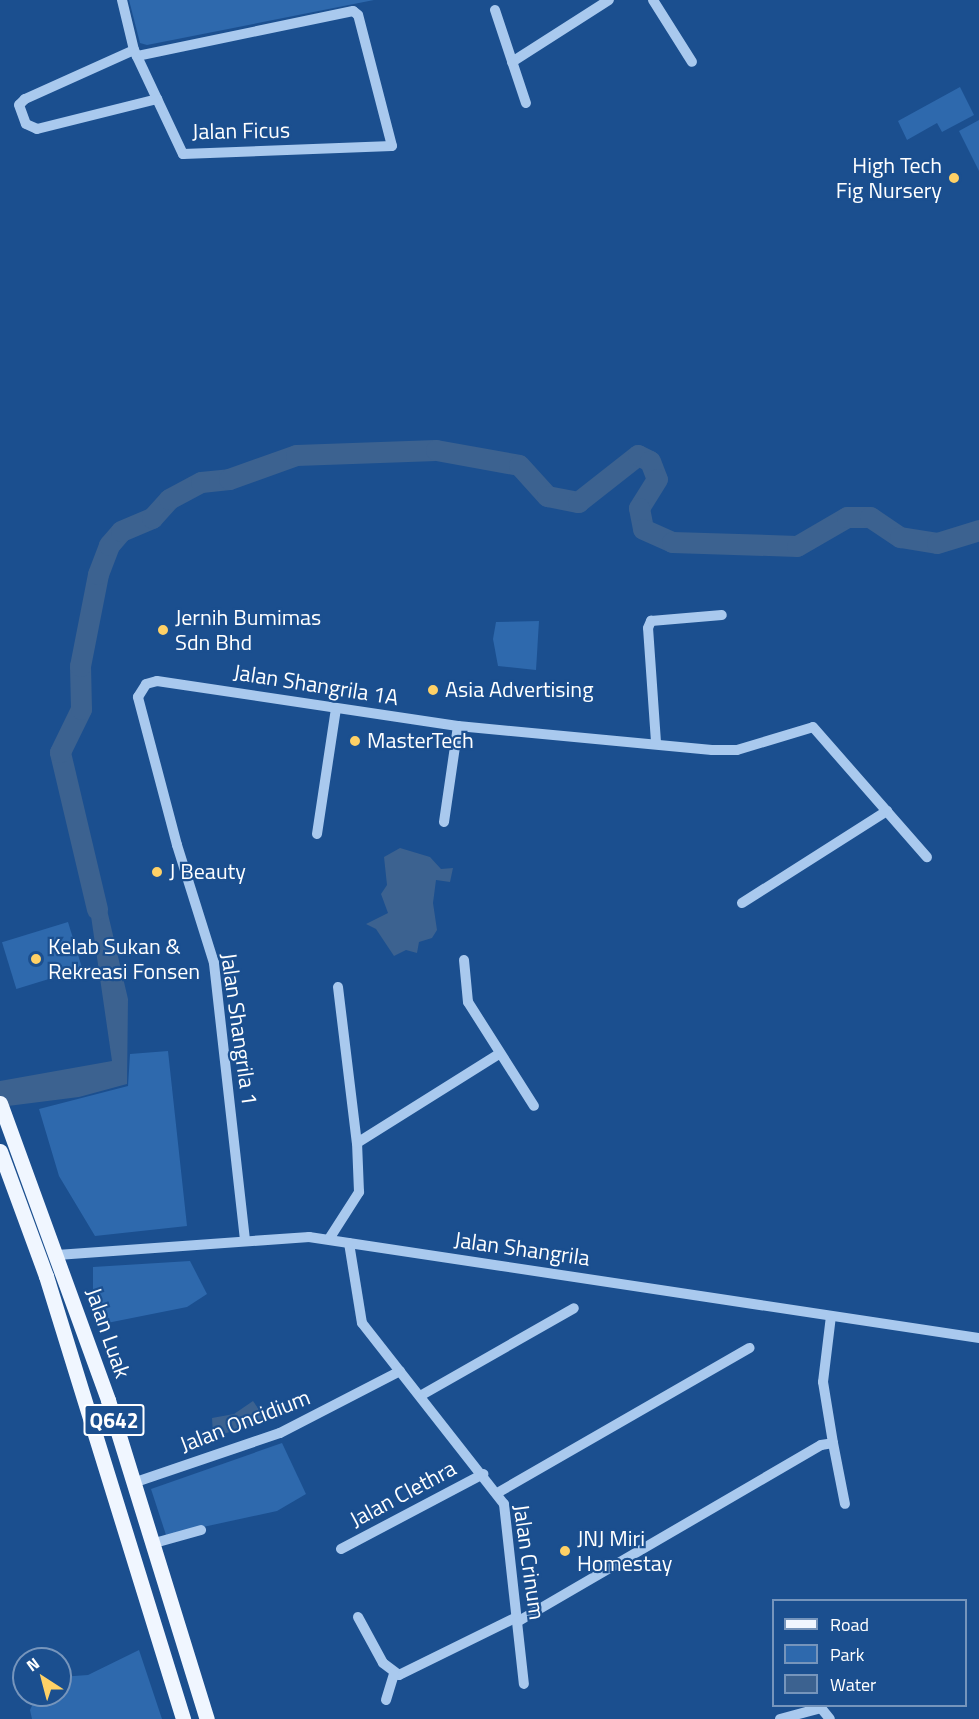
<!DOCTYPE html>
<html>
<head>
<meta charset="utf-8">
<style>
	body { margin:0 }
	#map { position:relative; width:979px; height:1719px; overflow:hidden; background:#1b4f8f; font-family:"Titillium Web",sans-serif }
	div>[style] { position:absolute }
	.green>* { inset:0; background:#2e69ad; transform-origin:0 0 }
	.water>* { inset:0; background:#3c6290 }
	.river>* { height:21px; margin:-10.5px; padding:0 10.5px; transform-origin:10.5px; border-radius:10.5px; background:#3c6290 }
	.minor>* { height:10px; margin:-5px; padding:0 5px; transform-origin:5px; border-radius:5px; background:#a9c9ee }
	.major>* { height:15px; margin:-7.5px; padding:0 7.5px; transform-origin:7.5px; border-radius:7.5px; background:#f0f6ff }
	.dots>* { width:16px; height:16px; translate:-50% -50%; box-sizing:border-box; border:3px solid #1b4f8f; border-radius:50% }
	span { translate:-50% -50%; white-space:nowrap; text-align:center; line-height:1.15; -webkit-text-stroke:4.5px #1b4f8f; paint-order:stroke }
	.shield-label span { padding:2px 4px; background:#1b4f8f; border:2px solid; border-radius:4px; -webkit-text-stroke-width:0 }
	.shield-label { font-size:21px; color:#fff; font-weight:700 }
	.street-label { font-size:22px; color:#fff }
	.poi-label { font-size:22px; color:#fff }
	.right { translate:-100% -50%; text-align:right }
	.left { translate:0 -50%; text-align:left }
	.legend { position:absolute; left:772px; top:1599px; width:195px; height:108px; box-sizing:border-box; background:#1b4f8f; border:2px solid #7695bc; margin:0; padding:8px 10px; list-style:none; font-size:18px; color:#fff }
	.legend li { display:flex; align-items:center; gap:12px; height:30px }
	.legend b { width:30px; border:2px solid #7695bc }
	.north { position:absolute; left:12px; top:1647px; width:60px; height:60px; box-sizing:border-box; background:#1b4f8f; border:2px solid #7695bc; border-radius:50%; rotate:324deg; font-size:16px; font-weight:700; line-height:24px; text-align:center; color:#fff }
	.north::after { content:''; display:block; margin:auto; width:21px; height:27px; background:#ffd166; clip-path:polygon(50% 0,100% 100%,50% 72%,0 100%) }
</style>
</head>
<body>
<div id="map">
	<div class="green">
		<div style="clip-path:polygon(129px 0,374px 0,147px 45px,140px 43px)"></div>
		<div style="clip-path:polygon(960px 87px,974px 115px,942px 132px,937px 123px,907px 140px,898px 121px)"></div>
		<div style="clip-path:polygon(979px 120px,979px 171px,959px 131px)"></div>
		<div style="clip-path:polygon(539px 621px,536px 670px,498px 666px,493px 639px,496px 622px)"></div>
		<div style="left:68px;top:922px;width:49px;height:69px;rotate:73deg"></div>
		<div style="clip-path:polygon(168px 1051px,187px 1226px,95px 1236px,59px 1176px,39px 1109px,128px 1086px,130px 1054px)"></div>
		<div style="clip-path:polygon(190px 1261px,207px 1294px,187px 1307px,102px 1324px,93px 1299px,93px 1267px)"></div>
		<div style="clip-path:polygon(282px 1443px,306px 1494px,277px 1511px,166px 1535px,151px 1489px)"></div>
		<div style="clip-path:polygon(139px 1650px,162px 1719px,32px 1719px,30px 1710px,37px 1695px,60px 1695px,60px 1677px,88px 1675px)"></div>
	</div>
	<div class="water">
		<div style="clip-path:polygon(400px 848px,430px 857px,441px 869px,453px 868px,450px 882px,436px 880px,433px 903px,437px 930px,432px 938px,419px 942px,417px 953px,406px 950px,394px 956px,376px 929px,366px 924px,388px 913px,381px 894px,387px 885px,384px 857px)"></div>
		<div style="clip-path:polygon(93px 881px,104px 897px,128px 999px,127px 1084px,79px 1097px,0 1107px,0 1081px,112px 1061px,91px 916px)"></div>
		<div style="clip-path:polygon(253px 1401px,264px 1417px,261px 1422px,217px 1436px,213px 1434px,212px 1418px,234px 1414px)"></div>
	</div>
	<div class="river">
		<div style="left:97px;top:909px;width:161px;rotate:-103.3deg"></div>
		<div style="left:60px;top:752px;width:48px;rotate:-64deg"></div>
		<div style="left:81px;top:709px;width:43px;rotate:-91.3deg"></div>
		<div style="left:80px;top:666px;width:94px;rotate:-78.9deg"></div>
		<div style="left:98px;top:574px;width:31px;rotate:-69deg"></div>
		<div style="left:109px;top:545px;width:18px;rotate:-49deg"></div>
		<div style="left:121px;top:531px;width:34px;rotate:-23deg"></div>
		<div style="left:152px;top:518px;width:25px;rotate:-48deg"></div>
		<div style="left:169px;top:499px;width:36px;rotate:-28deg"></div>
		<div style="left:201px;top:482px;width:28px;rotate:-6deg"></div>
		<div style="left:229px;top:479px;width:71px;rotate:-19.7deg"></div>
		<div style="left:296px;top:455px;width:140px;rotate:-2deg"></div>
		<div style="left:436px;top:450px;width:84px;rotate:10.2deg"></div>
		<div style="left:519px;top:465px;width:42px;rotate:47.9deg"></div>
		<div style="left:547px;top:496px;width:32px;rotate:11deg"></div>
		<div style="left:578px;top:502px;width:76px;rotate:-38.1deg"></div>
		<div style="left:638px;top:455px;width:13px;rotate:27deg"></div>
		<div style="left:650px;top:461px;width:19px;rotate:69deg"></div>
		<div style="left:657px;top:479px;width:34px;rotate:122deg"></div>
		<div style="left:639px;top:508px;width:21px;rotate:79deg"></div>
		<div style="left:643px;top:529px;width:32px;rotate:24deg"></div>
		<div style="left:672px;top:542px;width:125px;rotate:1.8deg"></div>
		<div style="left:797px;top:546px;width:58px;rotate:-30.1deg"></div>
		<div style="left:847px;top:517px;width:23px"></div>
		<div style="left:870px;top:517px;width:36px;rotate:34deg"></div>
		<div style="left:900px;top:537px;width:37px;rotate:9deg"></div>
		<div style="left:937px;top:543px;width:44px;rotate:-17.2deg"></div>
	</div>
	<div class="minor">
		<div style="left:122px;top:0;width:51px;rotate:76.5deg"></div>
		<div style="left:134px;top:50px;width:115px;rotate:64.8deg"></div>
		<div style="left:183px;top:154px;width:209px;rotate:-2.2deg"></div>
		<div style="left:392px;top:146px;width:135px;rotate:-104.5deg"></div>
		<div style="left:358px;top:15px;width:6px;rotate:-141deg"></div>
		<div style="left:353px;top:11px;width:221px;rotate:168.2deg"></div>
		<div style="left:653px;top:0;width:73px;rotate:57.8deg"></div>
		<div style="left:495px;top:10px;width:98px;rotate:71.6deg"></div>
		<div style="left:134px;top:50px;width:120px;rotate:155.8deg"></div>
		<div style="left:25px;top:99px;width:8px;rotate:135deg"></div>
		<div style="left:19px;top:105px;width:20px;rotate:70deg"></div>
		<div style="left:26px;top:124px;width:12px;rotate:24deg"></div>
		<div style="left:37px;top:129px;width:124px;rotate:-14deg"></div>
		<div style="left:512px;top:62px;width:115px;rotate:-32.6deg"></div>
		<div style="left:656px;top:742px;width:114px;rotate:-94deg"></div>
		<div style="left:648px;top:628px;width:8px;rotate:-67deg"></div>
		<div style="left:651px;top:621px;width:71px;rotate:-4.8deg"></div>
		<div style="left:444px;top:822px;width:97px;rotate:-81.7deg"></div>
		<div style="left:317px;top:834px;width:126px;rotate:-81.4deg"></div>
		<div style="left:742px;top:903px;width:172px;rotate:-32.4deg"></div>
		<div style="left:464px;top:960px;width:42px;rotate:84.6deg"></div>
		<div style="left:468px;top:1002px;width:123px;rotate:57.6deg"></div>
		<div style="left:338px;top:987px;width:157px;rotate:83.1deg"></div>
		<div style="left:329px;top:1239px;width:56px;rotate:-57.4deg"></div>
		<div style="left:359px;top:1192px;width:49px;rotate:-92.3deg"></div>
		<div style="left:357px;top:1143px;width:168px;rotate:-32.1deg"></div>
		<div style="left:245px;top:1240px;width:279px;rotate:-96.4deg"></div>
		<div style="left:214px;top:963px;width:124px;rotate:-107.4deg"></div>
		<div style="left:177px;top:845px;width:153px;rotate:-104.8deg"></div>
		<div style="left:138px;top:697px;width:15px;rotate:-58deg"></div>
		<div style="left:146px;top:684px;width:11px;rotate:-15deg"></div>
		<div style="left:157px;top:681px;width:304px;rotate:8.5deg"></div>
		<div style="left:458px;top:726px;width:255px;rotate:5.4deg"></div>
		<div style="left:712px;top:750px;width:25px"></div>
		<div style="left:737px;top:750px;width:79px;rotate:-16.8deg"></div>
		<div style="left:813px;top:727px;width:173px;rotate:48.8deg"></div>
		<div style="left:349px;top:1243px;width:81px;rotate:80.8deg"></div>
		<div style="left:362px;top:1323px;width:230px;rotate:51.9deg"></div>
		<div style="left:504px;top:1504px;width:181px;rotate:83.7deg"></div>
		<div style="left:57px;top:1255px;width:253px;rotate:-4.1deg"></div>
		<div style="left:309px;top:1237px;width:678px;rotate:8.57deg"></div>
		<div style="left:420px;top:1396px;width:177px;rotate:-29.7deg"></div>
		<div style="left:833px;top:1443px;width:62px;rotate:78.9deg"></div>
		<div style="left:133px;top:1483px;width:155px;rotate:-18.8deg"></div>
		<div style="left:280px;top:1433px;width:135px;rotate:-27.3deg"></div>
		<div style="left:499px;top:1492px;width:289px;rotate:-29.9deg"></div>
		<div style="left:151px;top:1544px;width:52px;rotate:-15.6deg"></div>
		<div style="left:341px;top:1549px;width:161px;rotate:-27.8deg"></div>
		<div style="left:358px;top:1617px;width:52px;rotate:61.5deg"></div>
		<div style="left:383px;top:1663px;width:20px;rotate:37deg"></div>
		<div style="left:399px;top:1675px;width:131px;rotate:-26.2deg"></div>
		<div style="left:517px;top:1622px;width:352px;rotate:-30.2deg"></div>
		<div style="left:821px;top:1445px;width:12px;rotate:-9deg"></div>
		<div style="left:833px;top:1443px;width:62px;rotate:-99.3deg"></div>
		<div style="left:823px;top:1382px;width:66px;rotate:-83.1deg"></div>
		<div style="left:386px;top:1700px;width:27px;rotate:-73deg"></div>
		<div style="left:780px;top:1719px;width:42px;rotate:-15deg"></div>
		<div style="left:821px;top:1708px;width:14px;rotate:51deg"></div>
	</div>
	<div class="major">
		<div style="left:0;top:1103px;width:316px;rotate:70deg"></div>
		<div style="left:108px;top:1400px;width:334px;rotate:72.8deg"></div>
		<div style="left:0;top:1151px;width:133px;rotate:69.8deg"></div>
		<div style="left:46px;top:1276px;width:464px;rotate:72.8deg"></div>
	</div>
	<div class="dots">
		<div style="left:954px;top:178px;background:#ffd166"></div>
		<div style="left:163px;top:630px;background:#ffd166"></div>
		<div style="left:433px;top:690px;background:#ffd166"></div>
		<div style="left:355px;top:741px;background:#ffd166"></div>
		<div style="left:157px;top:872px;background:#ffd166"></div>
		<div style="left:36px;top:959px;background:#ffd166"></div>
		<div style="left:565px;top:1551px;background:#ffd166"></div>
	</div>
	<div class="shield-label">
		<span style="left:114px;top:1420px">Q642</span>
	</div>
	<div class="street-label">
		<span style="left:241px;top:131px;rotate:-1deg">Jalan Ficus</span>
		<span style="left:316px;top:685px;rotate:9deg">Jalan Shangrila 1A</span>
		<span style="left:239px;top:1029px;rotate:82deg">Jalan Shangrila 1</span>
		<span style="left:522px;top:1249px;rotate:8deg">Jalan Shangrila</span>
		<span style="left:108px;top:1333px;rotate:71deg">Jalan Luak</span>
		<span style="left:245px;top:1421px;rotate:-21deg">Jalan Oncidium</span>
		<span style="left:403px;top:1494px;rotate:-28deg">Jalan Clethra</span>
		<span style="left:529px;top:1562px;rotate:82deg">Jalan Crinum</span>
	</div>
	<div class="poi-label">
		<span class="right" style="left:942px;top:178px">High Tech<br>Fig Nursery</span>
		<span class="left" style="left:175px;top:630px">Jernih Bumimas<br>Sdn Bhd</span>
		<span class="left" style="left:445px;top:690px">Asia Advertising</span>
		<span class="left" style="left:367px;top:741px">MasterTech</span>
		<span class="left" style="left:169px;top:872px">J Beauty</span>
		<span class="left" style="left:48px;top:959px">Kelab Sukan &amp;<br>Rekreasi Fonsen</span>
		<span class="left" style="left:577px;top:1551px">JNJ Miri<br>Homestay</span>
	</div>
	<ul class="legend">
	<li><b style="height:8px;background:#f0f6ff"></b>Road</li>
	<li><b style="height:16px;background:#2e69ad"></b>Park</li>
	<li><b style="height:16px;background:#3c6290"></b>Water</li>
	</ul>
	<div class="north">N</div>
</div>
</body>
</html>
